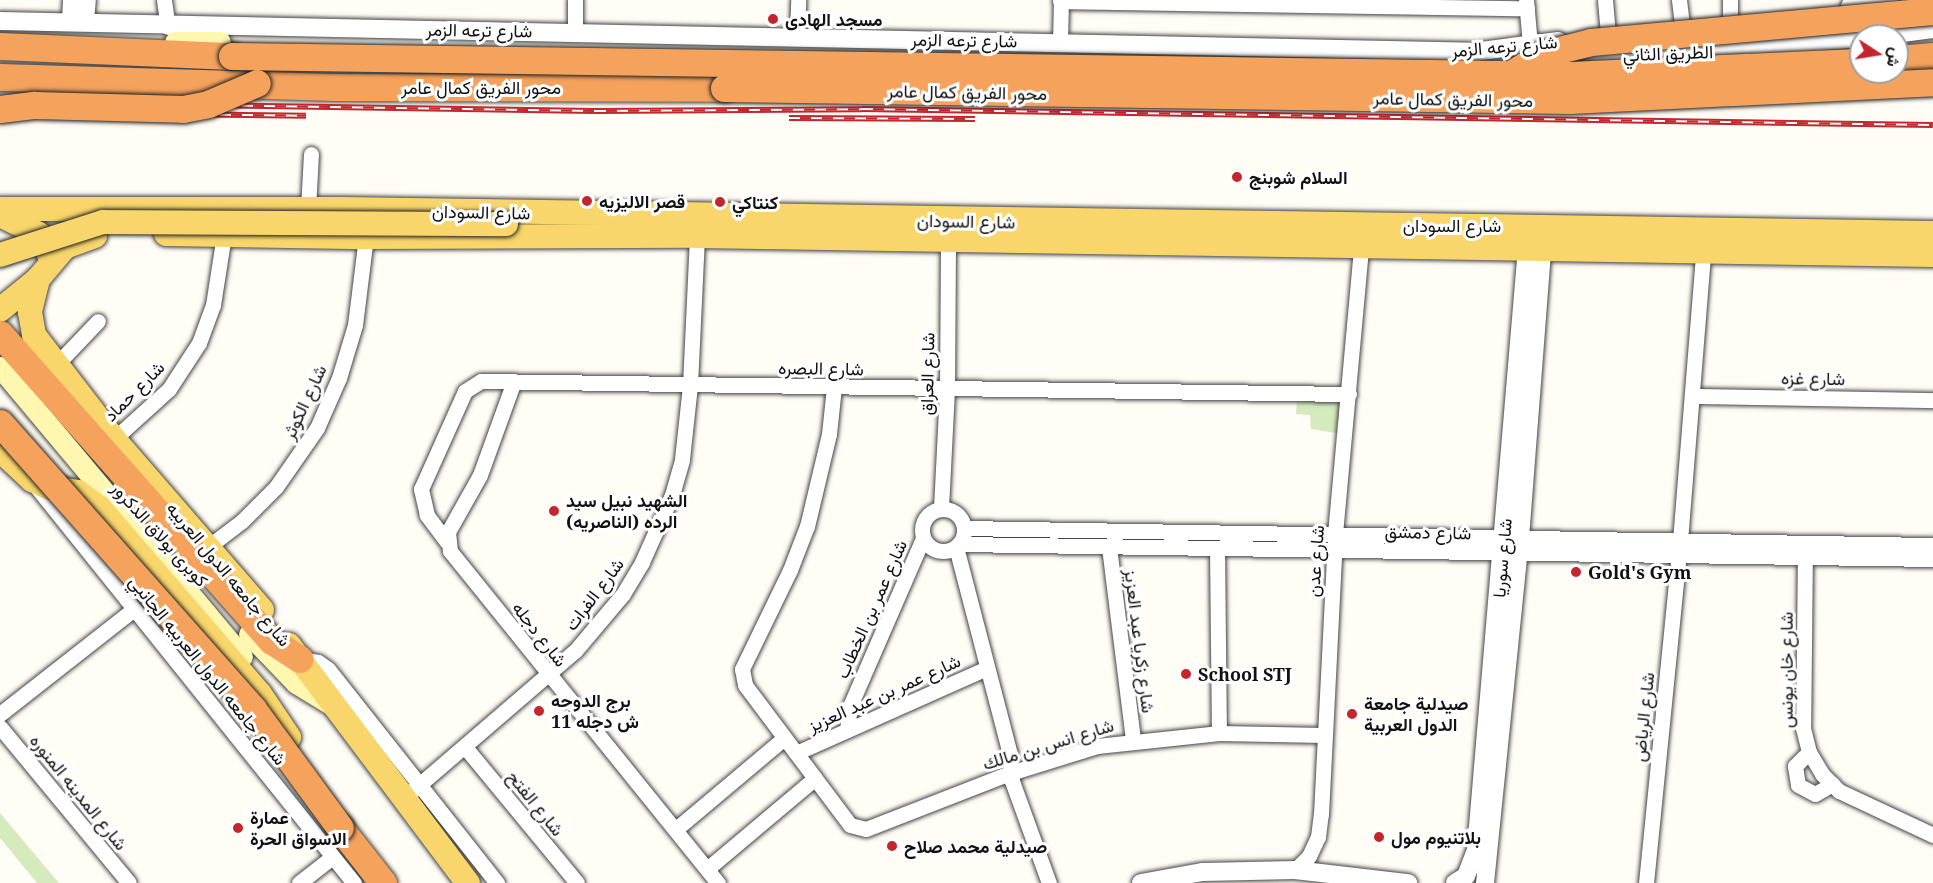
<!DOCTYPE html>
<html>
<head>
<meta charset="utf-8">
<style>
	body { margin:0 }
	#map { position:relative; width:1933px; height:883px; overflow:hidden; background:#fffdf5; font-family:"Noto Serif",Vazirmatn,serif }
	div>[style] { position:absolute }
	.green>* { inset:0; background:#d5ebbd }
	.roads { filter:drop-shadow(0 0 2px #444) drop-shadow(0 0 2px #444) }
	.minor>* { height:15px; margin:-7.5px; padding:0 7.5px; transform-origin:7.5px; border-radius:7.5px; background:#fff }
	.minor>.ring { margin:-7.5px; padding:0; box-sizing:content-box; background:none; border:15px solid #fff; border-radius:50% }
	.tertiary>* { height:18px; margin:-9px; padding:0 9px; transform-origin:9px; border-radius:9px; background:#fff }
	.secondary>* { height:21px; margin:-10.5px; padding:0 10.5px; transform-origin:10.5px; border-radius:10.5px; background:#fff6b0 }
	.primary>* { height:24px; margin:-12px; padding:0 12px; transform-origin:12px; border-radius:12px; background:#f9d66b }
	.motorway>* { height:27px; margin:-13.5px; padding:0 13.5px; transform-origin:13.5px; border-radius:13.5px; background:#f5a25d }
	.rail>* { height:6px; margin-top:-3px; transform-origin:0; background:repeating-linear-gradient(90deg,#fff 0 11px,#c4262e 0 22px); box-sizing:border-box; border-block:2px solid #c4262e }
	.bridges { filter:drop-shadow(0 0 2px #222) drop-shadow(0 0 2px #222) }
	.primary-bridge>* { height:24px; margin:-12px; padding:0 12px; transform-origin:12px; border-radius:12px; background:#f9d66b }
	.motorway-bridge>* { height:27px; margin:-13.5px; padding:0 13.5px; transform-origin:13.5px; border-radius:13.5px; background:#f5a25d }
	.dots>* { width:16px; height:16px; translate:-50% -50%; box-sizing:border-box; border:3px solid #fff; border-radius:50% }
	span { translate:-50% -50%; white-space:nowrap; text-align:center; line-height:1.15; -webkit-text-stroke:6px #fff; paint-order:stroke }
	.poi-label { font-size:18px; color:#111; font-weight:700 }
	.left { translate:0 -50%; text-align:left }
	.street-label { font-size:18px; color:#111 }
	.north { position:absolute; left:1849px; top:24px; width:60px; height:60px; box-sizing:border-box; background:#fff; border:2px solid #a0a0a0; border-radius:50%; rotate:102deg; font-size:16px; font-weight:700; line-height:24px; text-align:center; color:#111 }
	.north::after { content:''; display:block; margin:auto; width:21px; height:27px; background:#c4262e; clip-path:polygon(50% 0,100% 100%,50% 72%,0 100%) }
</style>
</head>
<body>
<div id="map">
	<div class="green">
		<div style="clip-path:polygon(1297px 400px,1344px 401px,1342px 434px,1311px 429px,1310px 415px,1296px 414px)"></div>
		<div style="clip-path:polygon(0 813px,59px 883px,37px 883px,0 838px)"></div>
	</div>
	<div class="roads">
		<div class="minor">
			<div style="left:164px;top:0;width:27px;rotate:82deg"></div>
			<div style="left:575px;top:0;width:31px;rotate:90deg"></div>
			<div style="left:1526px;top:0;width:45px;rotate:84.9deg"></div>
			<div style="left:1605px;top:0;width:35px;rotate:85deg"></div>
			<div style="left:1679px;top:0;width:23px;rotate:83deg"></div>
			<div style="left:1060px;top:1px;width:467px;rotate:0.9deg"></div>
			<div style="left:1730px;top:19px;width:19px;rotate:-90deg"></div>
			<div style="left:797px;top:36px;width:36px;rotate:-88deg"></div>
			<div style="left:1060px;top:42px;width:42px;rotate:-88.6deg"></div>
			<div style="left:308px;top:209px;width:55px;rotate:-86.9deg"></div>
			<div style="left:55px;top:366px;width:62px;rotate:-46.3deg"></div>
			<div style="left:514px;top:381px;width:100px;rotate:109.9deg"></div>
			<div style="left:480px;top:475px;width:65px;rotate:119.3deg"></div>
			<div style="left:448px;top:532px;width:19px;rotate:84deg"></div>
			<div style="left:450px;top:551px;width:427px;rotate:51.1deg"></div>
			<div style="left:834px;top:387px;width:47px;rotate:96.1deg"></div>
			<div style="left:829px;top:434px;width:95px;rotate:103.4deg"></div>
			<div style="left:807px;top:526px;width:47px;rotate:111.1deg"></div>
			<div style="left:790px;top:570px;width:110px;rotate:115.9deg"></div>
			<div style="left:742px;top:669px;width:16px;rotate:79deg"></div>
			<div style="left:745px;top:685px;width:175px;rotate:53.1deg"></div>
			<div style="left:850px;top:825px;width:16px;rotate:14deg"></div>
			<div style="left:866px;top:829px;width:155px;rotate:-21.3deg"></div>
			<div style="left:1010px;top:773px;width:91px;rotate:-17.2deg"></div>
			<div style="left:1097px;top:746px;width:123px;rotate:-6.1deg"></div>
			<div style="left:1219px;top:733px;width:105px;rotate:1.1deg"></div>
			<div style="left:1692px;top:396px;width:241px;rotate:1deg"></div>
			<div style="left:114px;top:439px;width:74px;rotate:-42.3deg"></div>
			<div style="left:169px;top:389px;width:55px;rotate:-56.9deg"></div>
			<div style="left:199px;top:343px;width:40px;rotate:-69.8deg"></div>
			<div style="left:213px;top:305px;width:71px;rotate:-81.1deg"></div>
			<div style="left:35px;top:485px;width:510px;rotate:51.29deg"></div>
			<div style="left:941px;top:508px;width:119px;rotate:-87.1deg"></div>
			<div style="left:947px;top:389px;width:148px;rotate:-89.6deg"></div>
			<div class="ring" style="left:922px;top:509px;width:27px;height:27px"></div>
			<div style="left:964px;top:528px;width:969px;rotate:1.01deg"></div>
			<div style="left:1680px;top:541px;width:290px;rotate:-85.4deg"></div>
			<div style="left:447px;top:542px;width:34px;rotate:-127deg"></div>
			<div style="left:427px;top:515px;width:27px;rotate:-103deg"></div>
			<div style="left:421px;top:489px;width:107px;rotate:-65.8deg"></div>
			<div style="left:465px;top:391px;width:19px;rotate:-32deg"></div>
			<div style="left:481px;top:381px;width:868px;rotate:0.86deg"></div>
			<div style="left:959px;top:544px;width:974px;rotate:0.88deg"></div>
			<div style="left:208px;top:547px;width:43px;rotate:-37.4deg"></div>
			<div style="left:242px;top:521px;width:48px;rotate:-45deg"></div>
			<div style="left:276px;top:487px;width:72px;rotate:-55.2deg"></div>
			<div style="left:317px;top:428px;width:55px;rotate:-66.3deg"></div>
			<div style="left:339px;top:378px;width:55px;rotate:-73.2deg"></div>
			<div style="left:355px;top:325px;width:89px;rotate:-82.9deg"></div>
			<div style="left:956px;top:547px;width:214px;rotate:75.4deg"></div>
			<div style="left:1010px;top:754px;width:27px;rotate:86deg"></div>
			<div style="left:1012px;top:781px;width:109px;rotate:70.1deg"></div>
			<div style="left:1109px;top:547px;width:194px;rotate:82.9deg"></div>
			<div style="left:1217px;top:548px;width:185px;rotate:89.4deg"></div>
			<div style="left:1805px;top:549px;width:179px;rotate:90.6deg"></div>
			<div style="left:1803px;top:728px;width:25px;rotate:76deg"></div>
			<div style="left:1809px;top:752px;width:26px;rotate:59deg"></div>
			<div style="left:1822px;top:774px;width:24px;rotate:45deg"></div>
			<div style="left:1839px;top:791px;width:104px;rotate:25.1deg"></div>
			<div style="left:300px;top:659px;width:18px;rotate:9deg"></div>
			<div style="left:318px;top:662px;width:12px;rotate:35deg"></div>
			<div style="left:328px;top:669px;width:273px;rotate:51.7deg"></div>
			<div style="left:0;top:714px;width:170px;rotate:-38.1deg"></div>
			<div style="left:0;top:727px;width:202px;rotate:50.4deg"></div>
			<div style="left:847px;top:730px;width:24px;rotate:-83deg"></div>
			<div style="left:850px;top:706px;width:183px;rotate:-66.5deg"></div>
			<div style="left:465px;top:747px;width:176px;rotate:50.5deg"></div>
			<div style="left:1809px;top:752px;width:20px;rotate:135deg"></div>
			<div style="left:1795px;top:766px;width:19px;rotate:81deg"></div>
			<div style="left:1798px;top:785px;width:19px;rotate:28deg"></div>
			<div style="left:1815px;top:794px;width:20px;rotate:-30deg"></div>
			<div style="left:796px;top:753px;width:209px;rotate:-24deg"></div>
			<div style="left:405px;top:797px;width:224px;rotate:-40.7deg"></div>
			<div style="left:575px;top:651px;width:75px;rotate:-49.9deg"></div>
			<div style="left:623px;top:594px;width:37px;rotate:-59deg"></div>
			<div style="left:642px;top:562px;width:73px;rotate:-65.9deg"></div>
			<div style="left:672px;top:495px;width:37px;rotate:-74deg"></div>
			<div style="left:682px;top:459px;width:74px;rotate:-83.8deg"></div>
			<div style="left:690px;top:385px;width:149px;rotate:-87.3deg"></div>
			<div style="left:676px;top:829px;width:141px;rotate:-40.1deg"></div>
			<div style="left:707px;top:869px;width:141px;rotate:-40.1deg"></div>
			<div style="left:1295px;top:870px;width:20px;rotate:-45deg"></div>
			<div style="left:1309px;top:856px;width:21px;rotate:-65deg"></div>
			<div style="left:1318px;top:837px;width:23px;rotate:-83deg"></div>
			<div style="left:1321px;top:814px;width:280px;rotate:-87.1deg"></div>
			<div style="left:1335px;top:534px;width:288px;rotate:-84.8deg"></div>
			<div style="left:299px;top:883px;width:42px;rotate:-38.2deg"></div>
			<div style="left:1646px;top:883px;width:330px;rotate:-84.3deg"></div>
		</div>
		<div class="tertiary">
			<div style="left:1850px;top:6px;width:40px;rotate:-8.5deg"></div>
			<div style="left:71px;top:20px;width:20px;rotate:-87deg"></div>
			<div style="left:0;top:21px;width:1474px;rotate:1.2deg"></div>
			<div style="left:1474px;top:52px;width:85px;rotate:-7.5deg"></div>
			<div style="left:85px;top:21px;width:21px;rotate:-85deg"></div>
			<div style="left:1879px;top:36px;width:54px;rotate:-7.4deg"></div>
			<div style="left:1569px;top:56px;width:124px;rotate:-1.4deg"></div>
			<div style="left:1693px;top:53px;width:169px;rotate:-5.1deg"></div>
			<div style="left:1141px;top:883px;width:63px;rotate:-10.1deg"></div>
			<div style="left:1203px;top:872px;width:92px;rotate:-1.2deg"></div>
			<div style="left:1295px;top:870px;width:114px;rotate:6.6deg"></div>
			<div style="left:1455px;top:883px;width:13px;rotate:-32deg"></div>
			<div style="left:1466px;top:876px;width:28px;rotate:-69deg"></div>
			<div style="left:1476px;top:850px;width:616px;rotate:-85.16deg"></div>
			<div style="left:1485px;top:883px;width:347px;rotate:-84.2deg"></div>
			<div style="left:1520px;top:538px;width:303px;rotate:-85.6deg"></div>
		</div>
		<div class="secondary">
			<div style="left:175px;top:42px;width:45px"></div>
			<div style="left:0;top:367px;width:377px;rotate:50.1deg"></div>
			<div style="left:249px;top:634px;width:68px;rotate:46.2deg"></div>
			<div style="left:296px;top:683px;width:42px;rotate:31.4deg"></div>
		</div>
		<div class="primary">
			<div style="left:0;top:209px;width:341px"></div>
			<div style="left:341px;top:209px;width:1592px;rotate:0.86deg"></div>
			<div style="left:0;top:215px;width:43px;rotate:26deg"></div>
			<div style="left:39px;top:234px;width:25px;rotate:64deg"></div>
			<div style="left:166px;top:234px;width:200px;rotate:0.9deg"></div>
			<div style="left:366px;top:237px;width:331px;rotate:-0.2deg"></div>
			<div style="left:697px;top:236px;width:1236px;rotate:0.88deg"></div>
			<div style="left:95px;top:236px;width:32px;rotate:160deg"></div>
			<div style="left:65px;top:247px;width:42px;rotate:130.2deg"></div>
			<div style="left:38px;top:279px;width:34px;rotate:104deg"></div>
			<div style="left:30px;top:312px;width:23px;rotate:80deg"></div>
			<div style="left:34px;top:335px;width:131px;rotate:52.4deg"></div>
			<div style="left:114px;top:439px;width:226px;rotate:49.1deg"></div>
			<div style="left:0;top:310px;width:49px;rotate:-39.2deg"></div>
			<div style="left:0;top:450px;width:44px;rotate:43.2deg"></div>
			<div style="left:32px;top:480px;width:20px;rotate:24deg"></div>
			<div style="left:50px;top:488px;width:28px;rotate:8deg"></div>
			<div style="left:78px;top:492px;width:27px;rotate:36deg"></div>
			<div style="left:100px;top:508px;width:245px;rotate:49.3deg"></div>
			<div style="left:260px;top:694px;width:52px;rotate:56deg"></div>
			<div style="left:289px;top:645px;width:298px;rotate:53.1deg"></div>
		</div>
		<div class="motorway">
			<div style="left:0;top:46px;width:232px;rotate:2.5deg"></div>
			<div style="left:1897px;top:59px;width:36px;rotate:-5deg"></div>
			<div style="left:0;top:77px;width:334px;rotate:1.7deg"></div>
			<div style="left:334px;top:87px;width:390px;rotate:0.1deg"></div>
			<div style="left:0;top:334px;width:410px;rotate:48.5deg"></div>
			<div style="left:272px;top:641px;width:33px;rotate:33deg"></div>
			<div style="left:340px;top:828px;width:70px;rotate:52deg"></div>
		</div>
	</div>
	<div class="rail">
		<div style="left:0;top:102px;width:595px;rotate:0.87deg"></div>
		<div style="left:595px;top:111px;width:267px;rotate:-0.4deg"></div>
		<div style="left:862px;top:109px;width:1071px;rotate:0.86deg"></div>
		<div style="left:0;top:112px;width:306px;rotate:0.7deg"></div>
		<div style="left:789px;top:118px;width:186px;rotate:0.3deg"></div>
	</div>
	<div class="bridges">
		<div class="primary-bridge">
			<div style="left:0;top:255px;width:108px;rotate:-17.8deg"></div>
			<div style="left:103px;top:222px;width:403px;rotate:0.3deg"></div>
		</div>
		<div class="motorway-bridge">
			<div style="left:232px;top:56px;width:1338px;rotate:0.81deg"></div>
			<div style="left:1570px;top:75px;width:291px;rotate:-2.6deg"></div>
			<div style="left:1511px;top:74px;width:38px;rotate:-32deg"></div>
			<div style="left:1543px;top:54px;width:49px;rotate:-14deg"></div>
			<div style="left:1591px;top:42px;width:343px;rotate:-5.2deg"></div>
			<div style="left:724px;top:88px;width:846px;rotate:0.81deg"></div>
			<div style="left:1570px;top:100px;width:363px;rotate:-2.8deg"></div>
			<div style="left:0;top:109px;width:35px;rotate:-7deg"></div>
			<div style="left:35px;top:105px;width:148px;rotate:1.5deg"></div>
			<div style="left:183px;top:109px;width:25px;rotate:-11deg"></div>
			<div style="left:208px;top:104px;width:53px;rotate:-23.2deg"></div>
			<div style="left:0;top:423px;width:382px;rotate:48.5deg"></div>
			<div style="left:253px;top:709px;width:147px;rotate:53.8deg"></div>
		</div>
	</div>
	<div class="dots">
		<div style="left:773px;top:19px;background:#c4262e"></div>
		<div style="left:1237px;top:177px;background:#c4262e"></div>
		<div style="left:587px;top:201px;background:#c4262e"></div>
		<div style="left:720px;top:202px;background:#c4262e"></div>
		<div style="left:554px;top:511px;background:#c4262e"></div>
		<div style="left:1576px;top:572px;background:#c4262e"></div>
		<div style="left:1186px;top:674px;background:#c4262e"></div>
		<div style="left:539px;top:711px;background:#c4262e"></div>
		<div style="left:1352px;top:714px;background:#c4262e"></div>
		<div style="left:238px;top:828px;background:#c4262e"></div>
		<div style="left:1379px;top:837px;background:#c4262e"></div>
		<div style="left:892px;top:846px;background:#c4262e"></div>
	</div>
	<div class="poi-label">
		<span class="left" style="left:785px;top:19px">مسجد الهادى</span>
		<span class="left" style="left:1249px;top:177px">السلام شوبنج</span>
		<span class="left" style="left:599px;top:201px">قصر الاليزيه</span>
		<span class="left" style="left:732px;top:202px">كنتاكي</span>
		<span class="left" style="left:566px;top:511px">الشهيد نبيل سيد<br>الرده (الناصريه)</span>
		<span class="left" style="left:1588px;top:572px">Gold's Gym</span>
		<span class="left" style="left:1198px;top:674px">School STJ</span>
		<span class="left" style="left:551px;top:711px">برج الدوحه<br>11 ش دجله</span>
		<span class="left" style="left:1364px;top:714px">صيدلية جامعة<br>الدول العربية</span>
		<span class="left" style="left:250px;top:828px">عمارة<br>الاسواق الحرة</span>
		<span class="left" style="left:1391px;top:837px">بلاتنيوم مول</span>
		<span class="left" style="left:904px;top:846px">صيدلية محمد صلاح</span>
	</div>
	<div class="street-label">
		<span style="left:479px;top:30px;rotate:1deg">شارع ترعه الزمر</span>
		<span style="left:964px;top:40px;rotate:1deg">شارع ترعه الزمر</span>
		<span style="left:1504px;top:46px;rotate:-5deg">شارع ترعه الزمر</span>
		<span style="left:1668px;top:53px;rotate:-2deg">الطريق الثاني</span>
		<span style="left:481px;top:87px">محور الفريق كمال عامر</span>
		<span style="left:967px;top:92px;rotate:1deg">محور الفريق كمال عامر</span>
		<span style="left:1453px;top:99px;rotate:1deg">محور الفريق كمال عامر</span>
		<span style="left:481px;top:212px;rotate:1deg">شارع السودان</span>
		<span style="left:966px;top:221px;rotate:1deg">شارع السودان</span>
		<span style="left:1452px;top:225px">شارع السودان</span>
		<span style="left:821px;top:368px;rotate:1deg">شارع البصره</span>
		<span style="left:927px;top:374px;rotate:-89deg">شارع العراق</span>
		<span style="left:1813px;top:378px;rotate:1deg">شارع غزه</span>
		<span style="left:134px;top:391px;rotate:-45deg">شارع حماد</span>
		<span style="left:304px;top:402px;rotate:-65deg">شارع الكوثر</span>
		<span style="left:1428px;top:532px;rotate:1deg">شارع دمشق</span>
		<span style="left:160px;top:534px;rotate:48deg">كوبرى بولاق الدكرور</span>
		<span style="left:1502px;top:558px;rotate:-85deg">شارع سوريا</span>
		<span style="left:1315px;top:561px;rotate:-86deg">شارع عدن</span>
		<span style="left:229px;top:574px;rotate:50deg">شارع جامعه الدول العربيه</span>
		<span style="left:594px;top:594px;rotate:-53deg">شارع الفرات</span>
		<span style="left:871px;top:609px;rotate:-66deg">شارع عمر بن الخطاب</span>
		<span style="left:540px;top:634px;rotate:52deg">شارع دجله</span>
		<span style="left:1140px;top:641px;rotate:83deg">شارع زكريا عبد العزيز</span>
		<span style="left:208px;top:670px;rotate:51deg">شارع جامعه الدول العربيه الجانبي</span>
		<span style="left:1786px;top:670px;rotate:-90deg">شارع خان يونس</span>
		<span style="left:884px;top:693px;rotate:-24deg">شارع عمر بن عبد العزيز</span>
		<span style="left:1643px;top:717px;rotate:-84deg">شارع الرياض</span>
		<span style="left:1048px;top:744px;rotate:-17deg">شارع انس بن مالك</span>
		<span style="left:79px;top:792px;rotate:51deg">شارع المدينه المنوره</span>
		<span style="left:536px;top:803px;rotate:51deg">شارع الفتح</span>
	</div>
	<div class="north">ش</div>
</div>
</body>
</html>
